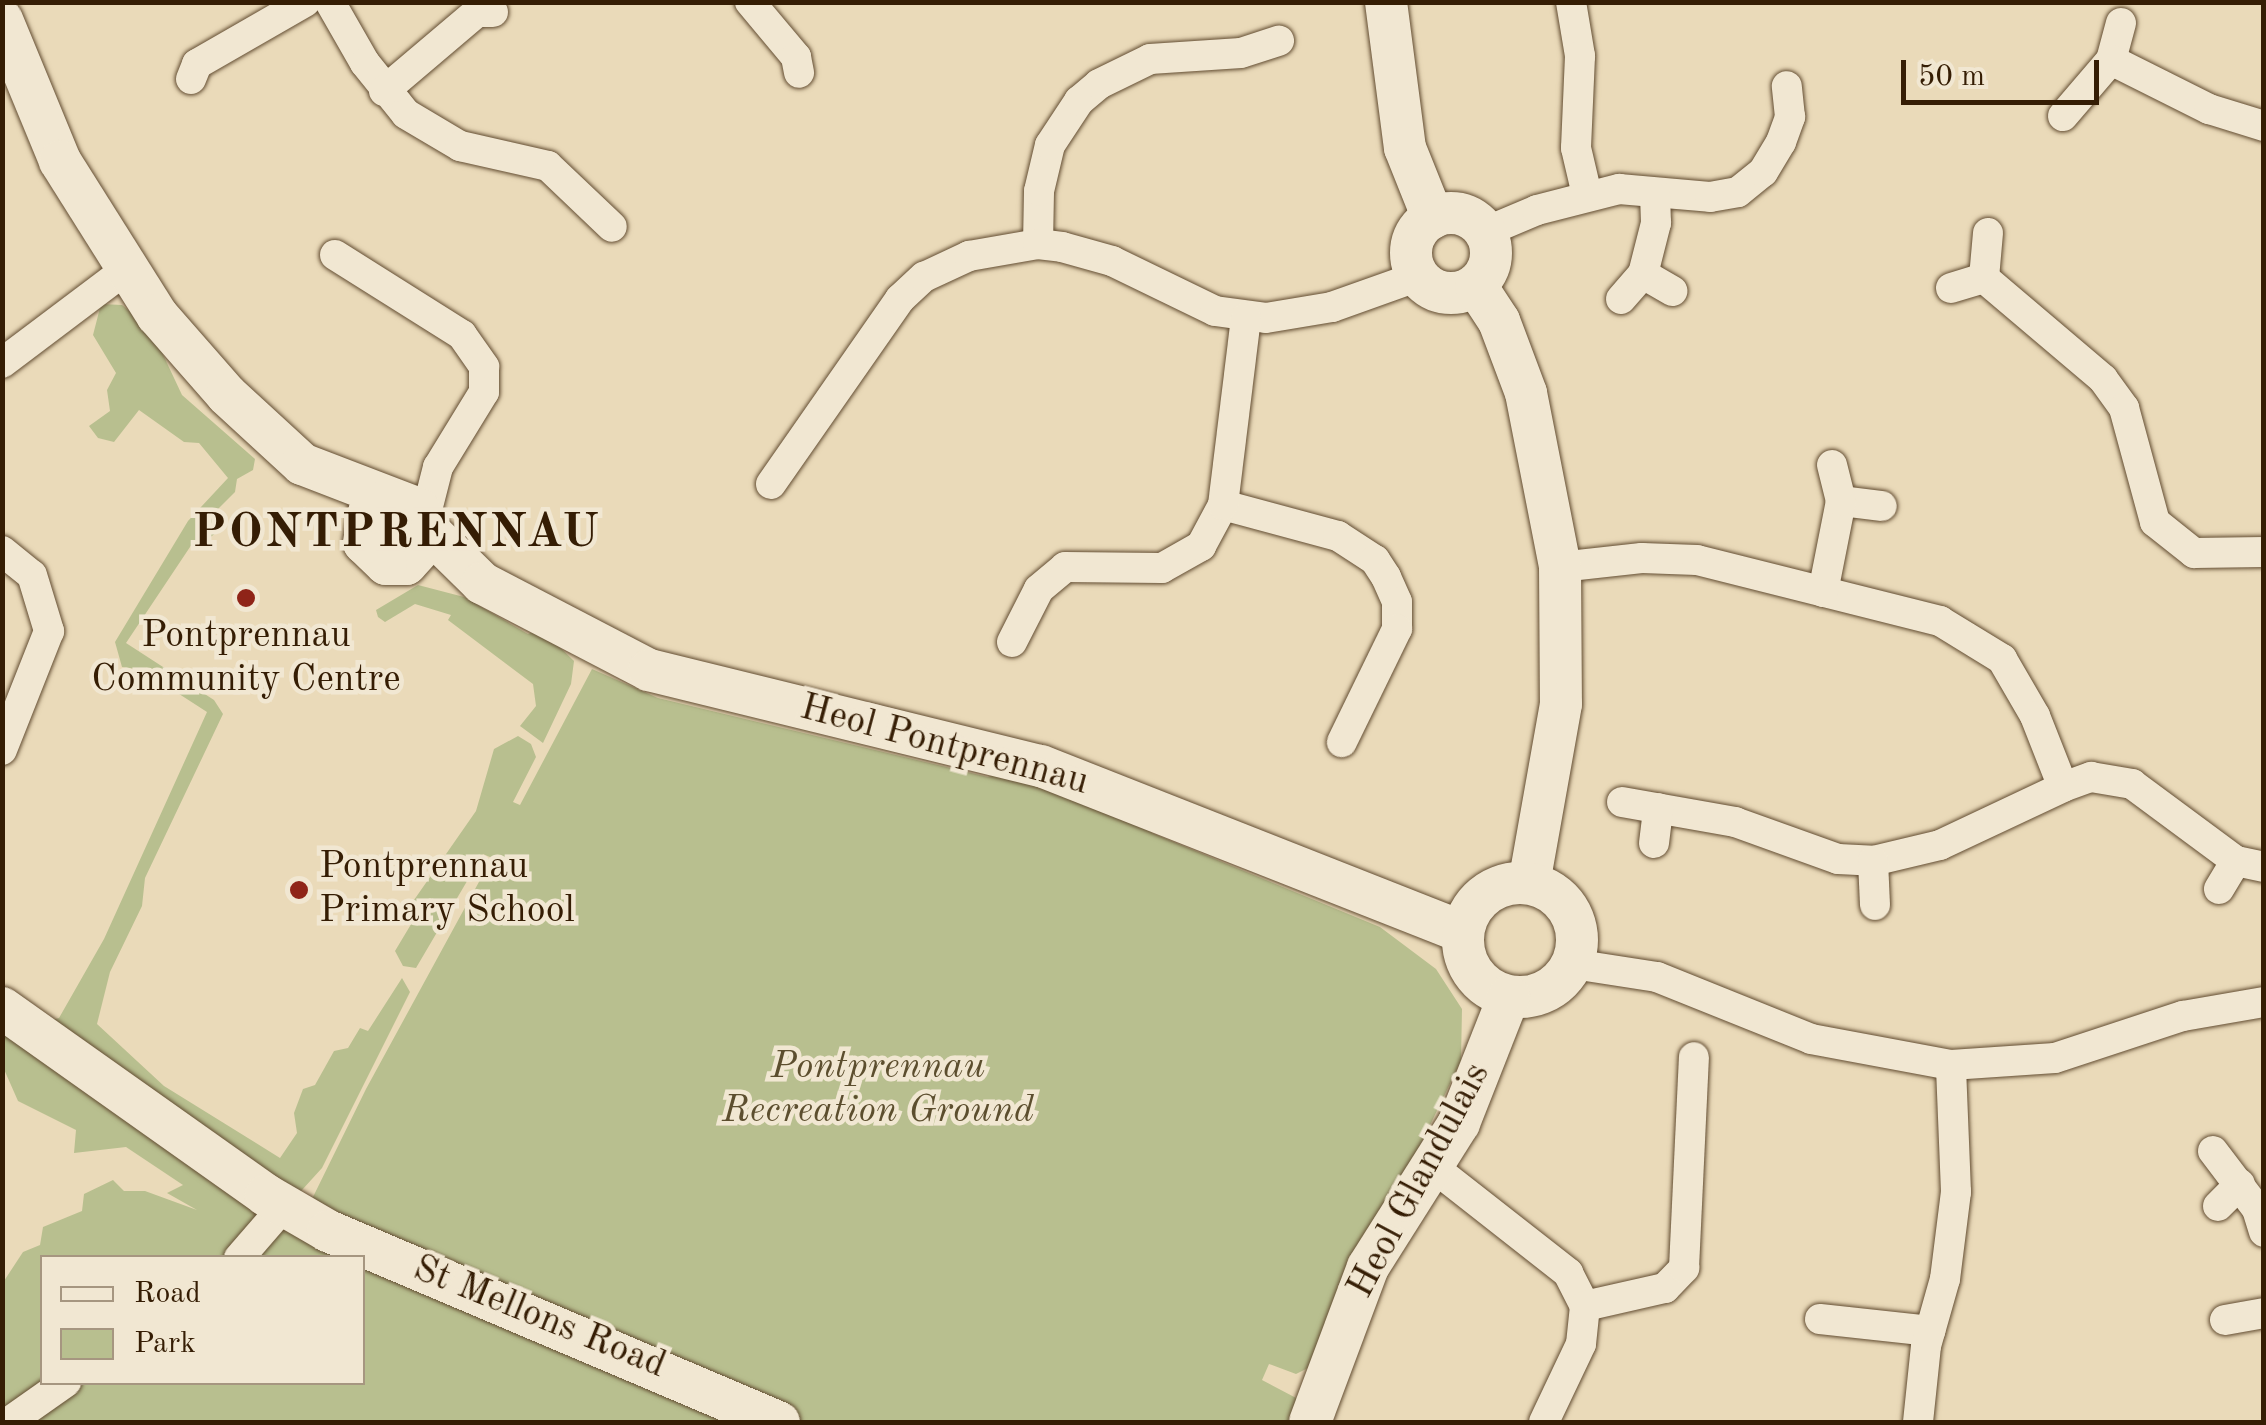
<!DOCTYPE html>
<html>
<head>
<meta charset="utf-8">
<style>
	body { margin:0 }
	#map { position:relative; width:2266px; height:1425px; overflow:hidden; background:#eadab9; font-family:"Old Standard TT",serif }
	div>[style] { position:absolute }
	.green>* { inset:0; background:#b8bf8f }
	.roads { filter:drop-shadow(0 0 2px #624c31) drop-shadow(0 0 2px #624c31) }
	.street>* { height:30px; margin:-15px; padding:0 15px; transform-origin:15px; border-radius:15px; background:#f1e7d2 }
	.secondary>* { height:42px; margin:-21px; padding:0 21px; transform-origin:21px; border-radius:21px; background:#f1e7d2 }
	.secondary>.ring { margin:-21px; padding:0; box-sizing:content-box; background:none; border:42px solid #f1e7d2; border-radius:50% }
	.dots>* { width:28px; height:28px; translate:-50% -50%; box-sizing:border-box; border:5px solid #f1e7d2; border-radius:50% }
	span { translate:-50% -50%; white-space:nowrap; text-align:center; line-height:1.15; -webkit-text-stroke:9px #f1e7d2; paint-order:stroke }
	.poi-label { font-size:38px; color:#351d04 }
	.left { translate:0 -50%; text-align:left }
	.street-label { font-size:38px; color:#351d04 }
	.park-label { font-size:38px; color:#5c4e2e; font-style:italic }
	.district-label { font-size:48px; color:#351d04; font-weight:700; letter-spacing:2.5px }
	.frame { position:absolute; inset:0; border:5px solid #351d04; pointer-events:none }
	.legend { position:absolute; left:40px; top:1255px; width:325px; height:130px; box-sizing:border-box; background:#f1e7d2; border:2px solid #a69680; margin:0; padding:12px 18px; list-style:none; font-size:30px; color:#351d04 }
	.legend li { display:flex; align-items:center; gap:20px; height:50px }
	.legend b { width:50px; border:2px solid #a69680 }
	.scale { position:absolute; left:1901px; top:60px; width:198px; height:45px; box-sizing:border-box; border:5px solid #351d04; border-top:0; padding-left:12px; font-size:30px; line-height:35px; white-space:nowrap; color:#351d04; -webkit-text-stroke:8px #f1e7d2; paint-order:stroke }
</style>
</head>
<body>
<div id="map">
	<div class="green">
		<div style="clip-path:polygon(101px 304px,122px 305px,151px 329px,182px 395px,255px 459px,253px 470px,237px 479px,235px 492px,218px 509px,227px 524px,198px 547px,194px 541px,126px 643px,214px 700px,223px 714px,145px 878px,142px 906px,110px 972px,97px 1024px,164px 1086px,280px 1158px,297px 1133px,294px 1113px,303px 1089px,315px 1085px,334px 1051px,348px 1048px,360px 1028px,368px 1031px,402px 978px,410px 992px,322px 1168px,292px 1201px,249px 1189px,256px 1215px,647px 1371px,762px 1422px,30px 1422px,85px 1383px,362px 1382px,362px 1258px,42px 1258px,42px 1380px,3px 1409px,2px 1284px,23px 1252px,40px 1245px,43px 1227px,82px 1211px,84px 1194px,113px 1180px,124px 1191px,145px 1191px,197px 1210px,167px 1193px,183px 1185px,126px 1147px,74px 1153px,76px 1130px,18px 1101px,3px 1067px,3px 989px,47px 1021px,59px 1018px,104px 939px,207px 712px,142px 670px,122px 667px,115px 642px,188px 521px,228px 478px,199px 443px,184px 442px,139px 410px,114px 442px,98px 438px,89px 426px,110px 411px,107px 390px,116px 373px,93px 335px)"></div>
		<div style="clip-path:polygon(418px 585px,464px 597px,528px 634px,541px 629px,574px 661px,571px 684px,543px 743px,520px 726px,536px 706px,533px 684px,448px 620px,451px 615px,415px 604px,385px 622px,378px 617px,376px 610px)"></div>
		<div style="clip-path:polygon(592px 669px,658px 698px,988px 777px,996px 773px,1146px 822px,1152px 833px,1380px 927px,1436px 969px,1462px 1009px,1461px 1061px,1314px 1365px,1296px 1374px,1269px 1364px,1262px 1380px,1298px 1399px,1299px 1422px,804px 1422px,314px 1207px,313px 1197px,366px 1089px,492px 858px,483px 854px,416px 968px,403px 966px,395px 951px,416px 916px,414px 900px,476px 811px,494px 749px,518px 736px,531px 744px,536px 757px,513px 802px,520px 805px)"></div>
	</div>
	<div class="roads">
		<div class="street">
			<div style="left:330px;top:2px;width:70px;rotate:60.2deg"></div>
			<div style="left:365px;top:63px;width:65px;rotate:51.2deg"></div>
			<div style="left:406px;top:114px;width:63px;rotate:30.7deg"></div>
			<div style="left:460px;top:146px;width:90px;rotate:12.8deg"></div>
			<div style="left:548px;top:166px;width:88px;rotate:43.6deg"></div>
			<div style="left:750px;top:2px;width:72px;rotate:50.1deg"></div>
			<div style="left:796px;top:57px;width:16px;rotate:79deg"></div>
			<div style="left:1571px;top:2px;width:55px;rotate:80.5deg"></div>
			<div style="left:1580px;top:56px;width:92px;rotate:92.5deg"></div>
			<div style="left:1576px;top:148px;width:48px;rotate:76.8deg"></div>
			<div style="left:2121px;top:23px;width:38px;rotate:105deg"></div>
			<div style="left:2111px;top:60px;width:110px;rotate:26.6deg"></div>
			<div style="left:2209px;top:109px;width:58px;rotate:17.2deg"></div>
			<div style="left:191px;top:79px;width:16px;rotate:-68deg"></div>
			<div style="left:197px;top:64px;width:125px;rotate:-29.9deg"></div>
			<div style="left:384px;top:91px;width:122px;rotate:-40.3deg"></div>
			<div style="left:477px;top:12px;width:16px"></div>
			<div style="left:2063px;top:116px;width:74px;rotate:-49.4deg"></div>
			<div style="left:1485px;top:232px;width:56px;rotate:-22.9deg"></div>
			<div style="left:1537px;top:210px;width:85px;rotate:-14.4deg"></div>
			<div style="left:1619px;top:189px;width:91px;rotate:5deg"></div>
			<div style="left:1710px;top:197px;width:28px;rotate:-10deg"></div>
			<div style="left:1738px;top:192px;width:32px;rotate:-39deg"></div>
			<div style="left:1763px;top:172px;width:35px;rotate:-59deg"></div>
			<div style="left:1781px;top:142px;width:27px;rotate:-70deg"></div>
			<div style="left:1790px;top:117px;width:31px;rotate:-96deg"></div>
			<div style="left:1988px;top:233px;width:45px;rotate:95.1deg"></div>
			<div style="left:1984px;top:278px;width:156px;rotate:40.3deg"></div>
			<div style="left:2103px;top:379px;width:36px;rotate:54deg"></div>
			<div style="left:2124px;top:408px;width:118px;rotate:74.8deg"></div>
			<div style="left:2155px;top:522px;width:50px;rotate:38.5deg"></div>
			<div style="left:2194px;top:553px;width:70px;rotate:-0.8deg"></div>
			<div style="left:1038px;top:244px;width:53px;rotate:-88.9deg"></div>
			<div style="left:1039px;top:191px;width:47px;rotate:-76.6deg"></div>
			<div style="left:1050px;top:145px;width:53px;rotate:-56.6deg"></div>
			<div style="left:1079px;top:101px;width:26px;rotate:-40deg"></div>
			<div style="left:1099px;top:84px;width:57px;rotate:-26.1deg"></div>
			<div style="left:1150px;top:59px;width:91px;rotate:-3.8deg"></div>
			<div style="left:1241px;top:53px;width:40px;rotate:-18deg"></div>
			<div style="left:335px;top:255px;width:150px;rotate:32.2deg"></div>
			<div style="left:462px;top:335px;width:39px;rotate:55deg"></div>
			<div style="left:484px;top:367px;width:25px;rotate:90deg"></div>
			<div style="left:484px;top:392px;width:88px;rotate:121.5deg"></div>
			<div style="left:438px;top:467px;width:53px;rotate:104.3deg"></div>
			<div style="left:1643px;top:274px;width:53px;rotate:-75.7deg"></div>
			<div style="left:1656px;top:223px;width:30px;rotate:-92deg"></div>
			<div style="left:1951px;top:288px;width:34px;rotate:-17deg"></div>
			<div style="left:1621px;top:299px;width:33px;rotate:-49deg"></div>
			<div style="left:1643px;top:274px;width:34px;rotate:30deg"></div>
			<div style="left:2px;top:363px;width:153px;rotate:-37deg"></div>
			<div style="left:771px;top:484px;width:226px;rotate:-55.1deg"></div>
			<div style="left:900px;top:299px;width:33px;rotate:-43deg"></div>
			<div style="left:924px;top:277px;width:50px;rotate:-25deg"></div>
			<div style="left:969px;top:256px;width:70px;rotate:-9.9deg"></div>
			<div style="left:1038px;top:244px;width:24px;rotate:7deg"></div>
			<div style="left:1062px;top:247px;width:52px;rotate:15.6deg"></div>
			<div style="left:1112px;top:261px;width:114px;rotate:25.9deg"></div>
			<div style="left:1215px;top:311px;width:51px;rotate:7.8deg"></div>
			<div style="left:1266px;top:318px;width:67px;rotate:-9.5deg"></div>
			<div style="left:1332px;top:307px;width:92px;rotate:-19.6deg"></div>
			<div style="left:1841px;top:501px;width:41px;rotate:7deg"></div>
			<div style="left:1223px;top:505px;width:119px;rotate:15.1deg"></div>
			<div style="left:1338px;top:536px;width:44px;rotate:33deg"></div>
			<div style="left:1375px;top:560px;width:20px;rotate:57deg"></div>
			<div style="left:1386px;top:577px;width:27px;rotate:66deg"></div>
			<div style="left:1397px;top:602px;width:27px;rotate:90deg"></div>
			<div style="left:1397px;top:629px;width:126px;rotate:116deg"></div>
			<div style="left:2px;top:551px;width:38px;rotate:39deg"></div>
			<div style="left:32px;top:575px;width:59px;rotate:73.1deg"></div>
			<div style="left:49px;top:631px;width:128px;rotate:111.6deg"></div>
			<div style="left:1560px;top:567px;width:82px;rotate:-6.3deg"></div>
			<div style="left:1642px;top:558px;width:55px;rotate:2.1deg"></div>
			<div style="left:1697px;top:560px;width:251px;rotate:14.1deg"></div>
			<div style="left:1940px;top:621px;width:73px;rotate:31.5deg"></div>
			<div style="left:2002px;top:659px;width:66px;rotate:59.9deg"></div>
			<div style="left:2035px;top:716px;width:76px;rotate:68.5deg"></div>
			<div style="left:2063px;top:787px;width:30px;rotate:-20deg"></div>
			<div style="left:2091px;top:777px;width:42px;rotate:9.7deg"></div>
			<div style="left:2132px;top:784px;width:129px;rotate:36.5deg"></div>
			<div style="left:2236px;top:861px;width:29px;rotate:12deg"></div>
			<div style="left:1823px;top:592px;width:93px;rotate:-78.8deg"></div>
			<div style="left:1841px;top:501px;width:37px;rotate:-104deg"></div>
			<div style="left:1012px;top:642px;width:59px;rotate:-63deg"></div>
			<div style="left:1039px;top:589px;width:34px;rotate:-40deg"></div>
			<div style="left:1065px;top:567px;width:97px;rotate:0.6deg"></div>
			<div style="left:1162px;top:568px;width:45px;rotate:-29.4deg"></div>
			<div style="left:1201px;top:546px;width:47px;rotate:-61.8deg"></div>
			<div style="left:1223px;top:505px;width:189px;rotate:-83deg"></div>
			<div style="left:1622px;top:802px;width:115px;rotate:10deg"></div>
			<div style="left:1735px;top:822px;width:109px;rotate:19.8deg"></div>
			<div style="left:1838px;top:859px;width:35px;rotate:3deg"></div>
			<div style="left:1873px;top:861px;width:69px;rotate:-13.4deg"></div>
			<div style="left:1940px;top:845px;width:136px;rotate:-25.2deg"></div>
			<div style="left:1654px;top:843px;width:35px;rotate:-83deg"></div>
			<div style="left:1873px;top:861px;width:44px;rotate:87.4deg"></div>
			<div style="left:2219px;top:889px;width:33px;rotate:-59deg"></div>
			<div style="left:1573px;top:964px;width:85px;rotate:8.8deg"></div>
			<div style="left:1657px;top:977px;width:166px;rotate:21.9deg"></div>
			<div style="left:1811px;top:1039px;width:142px;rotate:10.5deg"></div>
			<div style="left:1951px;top:1065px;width:104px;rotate:-3.9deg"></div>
			<div style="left:2055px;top:1058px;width:135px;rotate:-18.2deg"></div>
			<div style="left:2183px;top:1016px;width:82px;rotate:-9.8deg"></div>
			<div style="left:2213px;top:1151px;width:73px;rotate:52.8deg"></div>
			<div style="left:2257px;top:1209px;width:24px;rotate:73deg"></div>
			<div style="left:1433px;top:1167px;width:172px;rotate:38.1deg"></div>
			<div style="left:1568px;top:1273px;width:37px;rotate:63deg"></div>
			<div style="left:1585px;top:1306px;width:38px;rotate:96deg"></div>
			<div style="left:1581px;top:1344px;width:86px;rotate:115.4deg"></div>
			<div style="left:2218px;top:1206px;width:31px;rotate:-45deg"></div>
			<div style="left:239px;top:1258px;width:69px;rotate:-49.1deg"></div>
			<div style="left:1585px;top:1306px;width:82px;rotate:-12.7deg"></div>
			<div style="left:1665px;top:1288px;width:28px;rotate:-46deg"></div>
			<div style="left:1684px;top:1268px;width:211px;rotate:-87.3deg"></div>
			<div style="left:1820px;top:1319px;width:111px;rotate:6.2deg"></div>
			<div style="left:2225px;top:1320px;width:40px;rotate:-10deg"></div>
			<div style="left:9px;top:1422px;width:70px;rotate:-35.1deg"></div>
			<div style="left:1918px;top:1422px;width:76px;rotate:-84deg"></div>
			<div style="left:1926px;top:1346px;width:70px;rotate:-74.2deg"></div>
			<div style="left:1945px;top:1279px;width:88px;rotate:-82.8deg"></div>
			<div style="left:1956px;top:1192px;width:127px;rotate:-92.3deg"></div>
		</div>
		<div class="secondary">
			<div style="left:1386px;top:2px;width:147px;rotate:82.6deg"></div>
			<div style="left:1405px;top:148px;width:75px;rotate:68.2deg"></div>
			<div style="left:2px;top:20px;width:152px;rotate:67.6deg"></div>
			<div style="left:60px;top:161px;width:182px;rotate:57.8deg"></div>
			<div style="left:157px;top:315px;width:106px;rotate:48.8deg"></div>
			<div style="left:227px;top:395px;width:102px;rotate:42.6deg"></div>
			<div style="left:302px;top:464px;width:125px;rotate:21deg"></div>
			<div style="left:419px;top:509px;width:33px;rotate:76deg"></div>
			<div style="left:427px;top:541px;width:31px;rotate:132deg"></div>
			<div style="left:406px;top:564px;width:20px;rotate:180deg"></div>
			<div style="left:386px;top:564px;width:30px;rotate:-136deg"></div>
			<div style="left:364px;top:543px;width:30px;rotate:-81deg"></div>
			<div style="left:369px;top:513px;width:22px;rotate:-36deg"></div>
			<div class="ring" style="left:1411px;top:213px;width:38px;height:38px"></div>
			<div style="left:1476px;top:286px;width:42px;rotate:56.7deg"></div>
			<div style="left:1499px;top:321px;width:77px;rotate:69.4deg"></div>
			<div style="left:1526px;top:393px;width:177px;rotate:78.9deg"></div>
			<div style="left:1560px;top:567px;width:137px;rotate:89.6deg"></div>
			<div style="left:1561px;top:704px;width:182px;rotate:100.1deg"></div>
			<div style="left:428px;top:530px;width:76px;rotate:44.5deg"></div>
			<div style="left:482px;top:583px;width:188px;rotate:27.5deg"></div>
			<div style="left:649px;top:670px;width:404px;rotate:13.8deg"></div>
			<div style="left:1041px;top:766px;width:453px;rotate:21.5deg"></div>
			<div class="ring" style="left:1463px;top:883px;width:72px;height:72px"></div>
			<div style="left:2px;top:1008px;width:324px;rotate:35.3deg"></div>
			<div style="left:266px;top:1195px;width:72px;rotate:30.1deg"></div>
			<div style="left:328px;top:1231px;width:490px;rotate:23deg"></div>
			<div style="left:1310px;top:1422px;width:165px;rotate:-69.5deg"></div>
			<div style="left:1368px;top:1267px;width:170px;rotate:-57.7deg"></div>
			<div style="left:1459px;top:1123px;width:136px;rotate:-68.5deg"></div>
		</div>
	</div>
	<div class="dots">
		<div style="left:246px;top:598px;background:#8f2418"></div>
		<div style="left:299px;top:890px;background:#8f2418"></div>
	</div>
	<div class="poi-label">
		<span style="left:246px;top:659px">Pontprennau<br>Community Centre</span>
		<span class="left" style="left:319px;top:890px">Pontprennau<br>Primary School</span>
	</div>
	<div class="street-label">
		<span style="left:944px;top:746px;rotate:15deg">Heol Pontprennau</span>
		<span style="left:1420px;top:1181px;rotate:-62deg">Heol Glandulais</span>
		<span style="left:539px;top:1318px;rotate:22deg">St Mellons Road</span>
	</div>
	<div class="park-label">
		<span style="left:878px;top:1090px">Pontprennau<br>Recreation Ground</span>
	</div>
	<div class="district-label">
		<span style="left:397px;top:534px">PONTPRENNAU</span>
	</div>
	<div class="frame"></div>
	<ul class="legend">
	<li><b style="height:12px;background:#f1e7d2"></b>Road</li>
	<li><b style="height:28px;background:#b8bf8f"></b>Park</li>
	</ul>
	<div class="scale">50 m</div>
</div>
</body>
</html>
